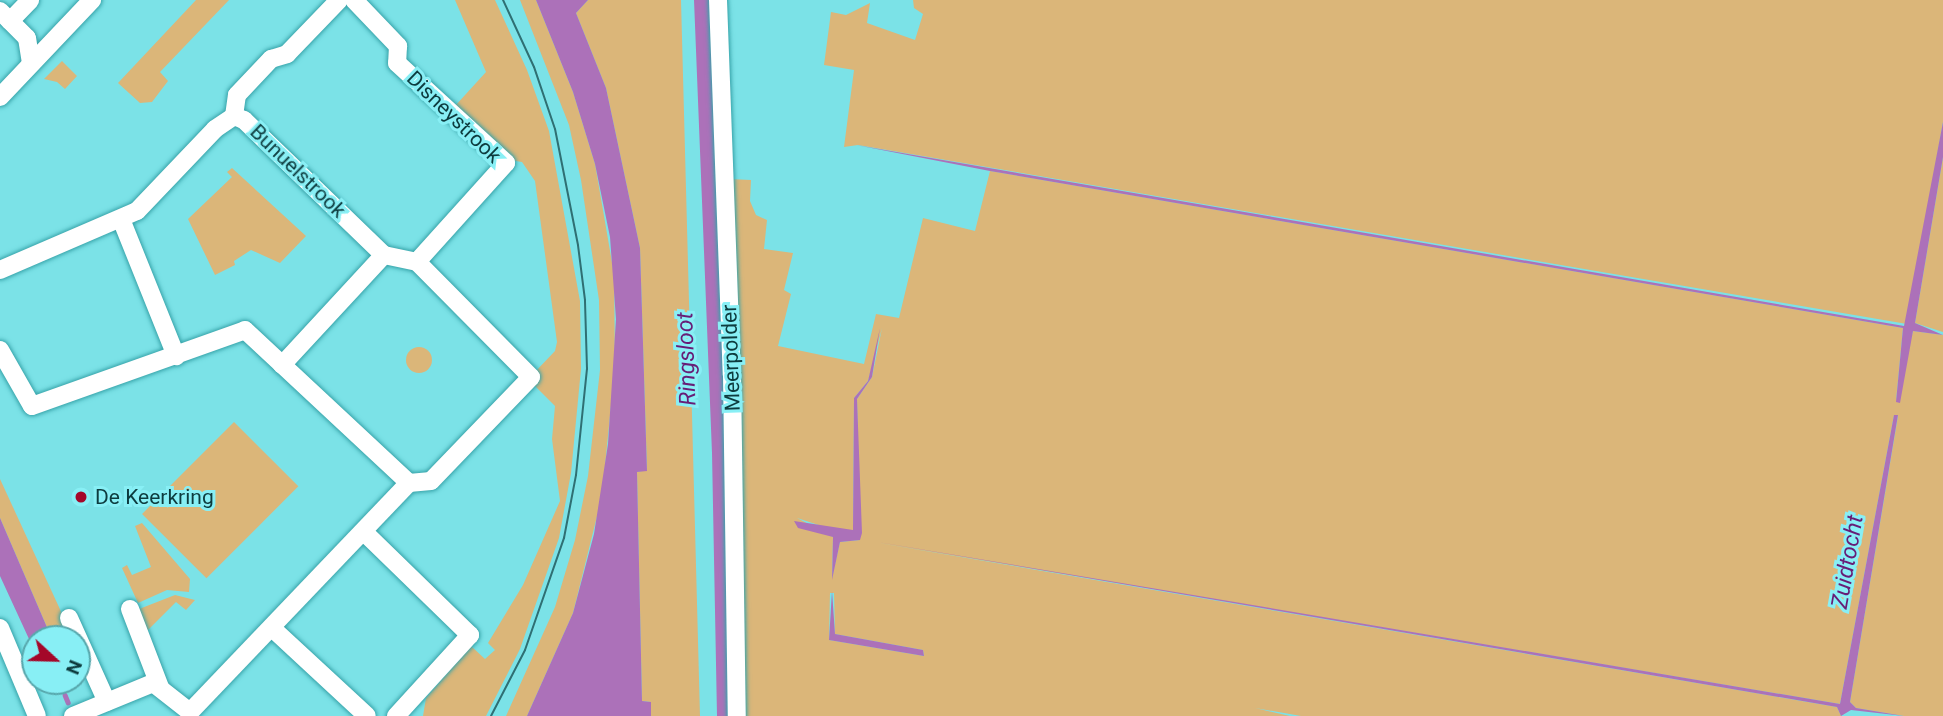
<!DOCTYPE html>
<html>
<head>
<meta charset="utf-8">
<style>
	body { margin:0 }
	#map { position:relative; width:1943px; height:716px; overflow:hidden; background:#7be2e7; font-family:Roboto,sans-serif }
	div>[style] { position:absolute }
	.green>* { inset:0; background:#dbb679; transform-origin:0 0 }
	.round { border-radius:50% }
	.water>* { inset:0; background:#ac71b9 }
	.stream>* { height:4.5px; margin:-2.25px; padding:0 2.25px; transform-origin:2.25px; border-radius:2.25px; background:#ac71b9 }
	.roads { filter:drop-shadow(0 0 2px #37a3a9) drop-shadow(0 0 2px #37a3a9) }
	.street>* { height:18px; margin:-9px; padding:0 9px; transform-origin:9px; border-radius:9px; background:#fff }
	.tram>* { height:2px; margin:-1px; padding:0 1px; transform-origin:1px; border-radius:1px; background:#2f6f73 }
	.dots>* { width:19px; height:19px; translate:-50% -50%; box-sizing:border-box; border:4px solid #88eff5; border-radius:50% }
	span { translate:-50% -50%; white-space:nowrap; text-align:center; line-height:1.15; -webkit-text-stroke:6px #88eff5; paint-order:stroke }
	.street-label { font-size:21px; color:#0d3b3e }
	.poi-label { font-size:21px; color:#0d3b3e }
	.left { translate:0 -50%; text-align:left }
	.water-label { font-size:23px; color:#671d76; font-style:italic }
	.north { position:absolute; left:21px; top:625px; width:70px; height:70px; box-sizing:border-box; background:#88eff5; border:2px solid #57a7ac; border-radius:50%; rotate:112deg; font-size:19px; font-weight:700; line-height:28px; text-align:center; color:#0d3b3e }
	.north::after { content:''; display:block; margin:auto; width:24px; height:32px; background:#a40729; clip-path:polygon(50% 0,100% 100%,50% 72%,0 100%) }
</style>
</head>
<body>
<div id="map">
	<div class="green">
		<div style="clip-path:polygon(196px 0,229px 0,160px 72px,168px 81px,152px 102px,140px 103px,118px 83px)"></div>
		<div style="clip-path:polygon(455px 0,495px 0,527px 70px,549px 131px,580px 301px,581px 369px,571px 473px,559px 538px,520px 649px,486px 716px,423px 716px,426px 698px,471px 646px,485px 659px,495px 650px,488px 643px,523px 585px,560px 501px,552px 439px,555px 406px,532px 383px,534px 373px,555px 351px,557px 342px,535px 181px,522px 162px,509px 160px,455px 106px,486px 72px)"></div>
		<div style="clip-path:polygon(520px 0,536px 0,573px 92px,595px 164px,614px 274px,615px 365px,602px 496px,573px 613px,527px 716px,506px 716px,555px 607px,575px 540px,588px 476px,600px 370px,599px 300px,581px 180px,569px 125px)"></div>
		<div style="clip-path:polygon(588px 0,681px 0,700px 716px,651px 716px,651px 702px,642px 701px,637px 472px,647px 470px,640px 248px,606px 88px,576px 13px)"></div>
		<div style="clip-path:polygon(913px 0,1943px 0,1943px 122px,1907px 324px,858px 145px,844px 147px,854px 70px,824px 65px,831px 12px,846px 15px,870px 3px,867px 23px,915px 40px,923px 14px,914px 8px)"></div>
		<div style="clip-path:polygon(62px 61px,77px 76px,65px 89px,57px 82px,44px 79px)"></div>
		<div style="clip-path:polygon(1943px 157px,1943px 332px,1915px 323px)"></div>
		<div style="clip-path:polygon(232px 168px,306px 236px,280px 263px,251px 250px,234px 261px,235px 265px,215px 275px,188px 219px,232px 177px,227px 172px)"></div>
		<div style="clip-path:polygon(evenodd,990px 171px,1903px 328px,1896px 401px,1913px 331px,1943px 335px,1943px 716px,1904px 716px,1856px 708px,1850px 702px,1898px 416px,1894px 415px,1840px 704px,873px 542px,1837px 707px,1841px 716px,1301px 716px,1255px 708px,1290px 716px,732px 716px,729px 179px,751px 180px,750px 201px,756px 215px,767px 220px,764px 249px,793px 253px,784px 290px,791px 294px,778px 346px,864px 364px,876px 314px,899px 318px,923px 218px,975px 231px,990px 171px,882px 328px,872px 377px,857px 399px,860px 540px,840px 542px,832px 578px,833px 537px,797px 518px,837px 531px,853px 530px,854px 398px,868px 381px,882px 328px,990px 171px,830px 593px,834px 593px,835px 634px,923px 650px,924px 656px,829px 640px,830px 593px)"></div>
		<div class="round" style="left:406px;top:347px;width:26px;height:26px"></div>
		<div style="left:234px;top:422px;width:91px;height:130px;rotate:45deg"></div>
		<div style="clip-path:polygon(0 479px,70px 631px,60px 639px,52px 639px,0 518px)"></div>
		<div style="clip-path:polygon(142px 523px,190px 579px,189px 592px,167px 590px,138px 603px,122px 568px,127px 565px,132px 575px,151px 567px,135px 526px)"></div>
		<div style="clip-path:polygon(175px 595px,195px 600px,186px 610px,176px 602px,144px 634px,134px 611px)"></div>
	</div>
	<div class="water">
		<div style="clip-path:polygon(536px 0,588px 0,576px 13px,606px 88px,640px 248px,647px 471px,637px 472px,642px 701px,651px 702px,651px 716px,527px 716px,573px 613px,594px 534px,608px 444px,616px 319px,610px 237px,595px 164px,573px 92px)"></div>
		<div style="clip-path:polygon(694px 0,713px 0,732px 716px,717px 716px,712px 453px)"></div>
		<div style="clip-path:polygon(1943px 122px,1943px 157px,1915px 323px,1943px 335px,1913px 331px,1900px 403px,1896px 402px,1903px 328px,990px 171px,856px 145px,1904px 326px)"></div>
		<div style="clip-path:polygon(880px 328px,872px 377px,857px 399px,862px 533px,860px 540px,840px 542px,832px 580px,833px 537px,798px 528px,794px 521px,853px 530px,854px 398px,868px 381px)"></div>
		<div style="clip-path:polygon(1894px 415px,1898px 415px,1850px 702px,1856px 708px,1904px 716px,1851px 710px,1841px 716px,1837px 707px,872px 541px,1840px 704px)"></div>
		<div style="clip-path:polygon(0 518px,52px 639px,35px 639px,35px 652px,0 576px)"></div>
		<div style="clip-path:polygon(832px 591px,835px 634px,923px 650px,924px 656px,829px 640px)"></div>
	</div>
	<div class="stream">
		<div style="left:65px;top:695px;width:8px;rotate:67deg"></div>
	</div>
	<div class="roads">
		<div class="street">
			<div style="left:354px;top:0;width:64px;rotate:46.3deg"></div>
			<div style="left:398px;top:46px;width:17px;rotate:93deg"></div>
			<div style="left:397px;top:63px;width:148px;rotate:42.5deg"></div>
			<div style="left:506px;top:163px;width:133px;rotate:132deg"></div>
			<div style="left:718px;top:0;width:375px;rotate:87.9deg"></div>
			<div style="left:732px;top:375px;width:341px;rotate:89.2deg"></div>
			<div style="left:0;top:11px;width:38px;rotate:45deg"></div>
			<div style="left:27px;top:38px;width:26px;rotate:81deg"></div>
			<div style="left:10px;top:21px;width:29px;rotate:-46deg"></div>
			<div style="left:0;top:97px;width:134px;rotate:-46.5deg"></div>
			<div style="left:234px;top:116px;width:21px;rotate:-82deg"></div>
			<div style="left:237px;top:95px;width:50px;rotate:-46.6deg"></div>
			<div style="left:271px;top:59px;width:17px;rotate:-17deg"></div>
			<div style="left:287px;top:54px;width:75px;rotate:-46.1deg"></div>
			<div style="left:121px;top:219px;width:148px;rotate:68.1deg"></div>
			<div style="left:0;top:270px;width:149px;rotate:-23.3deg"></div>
			<div style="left:137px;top:211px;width:113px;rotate:-46.4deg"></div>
			<div style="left:215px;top:129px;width:23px;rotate:-34deg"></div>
			<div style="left:234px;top:116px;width:11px;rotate:22deg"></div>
			<div style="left:244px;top:120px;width:194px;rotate:44deg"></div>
			<div style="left:384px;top:255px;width:34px;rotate:12deg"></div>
			<div style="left:0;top:350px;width:64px;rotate:60.3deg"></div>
			<div style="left:32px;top:406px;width:226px;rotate:-19.6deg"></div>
			<div style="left:245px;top:330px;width:224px;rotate:43deg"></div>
			<div style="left:282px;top:365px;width:150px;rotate:-47.2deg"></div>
			<div style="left:409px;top:483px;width:22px;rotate:-5deg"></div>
			<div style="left:431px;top:481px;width:144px;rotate:-46.1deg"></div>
			<div style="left:531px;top:377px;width:162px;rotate:-134.7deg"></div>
			<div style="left:364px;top:532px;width:148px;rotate:44.2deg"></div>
			<div style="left:470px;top:635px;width:110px;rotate:132.4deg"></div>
			<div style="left:130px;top:609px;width:84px;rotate:69deg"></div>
			<div style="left:69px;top:618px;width:92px;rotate:65.7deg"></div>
			<div style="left:0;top:628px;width:95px;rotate:67.2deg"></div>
			<div style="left:272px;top:628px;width:129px;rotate:42.8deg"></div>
			<div style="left:73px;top:716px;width:87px;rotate:-22.4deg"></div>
			<div style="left:153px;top:683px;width:47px;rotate:38.1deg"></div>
			<div style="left:190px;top:712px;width:317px;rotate:-46.3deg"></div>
		</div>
	</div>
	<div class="tram">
		<div style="left:491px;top:716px;width:74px;rotate:-62.7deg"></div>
		<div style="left:525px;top:650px;width:119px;rotate:-70.8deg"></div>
		<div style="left:564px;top:538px;width:64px;rotate:-79.2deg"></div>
		<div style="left:576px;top:475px;width:107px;rotate:-84.1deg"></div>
		<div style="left:587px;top:369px;width:69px;rotate:-91.7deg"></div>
		<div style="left:585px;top:300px;width:55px;rotate:-97.3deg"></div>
		<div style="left:578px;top:245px;width:118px;rotate:-101.2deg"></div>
		<div style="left:555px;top:129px;width:65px;rotate:-108.7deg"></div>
		<div style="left:534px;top:67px;width:74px;rotate:-114.8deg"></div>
	</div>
	<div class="dots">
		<div style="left:81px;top:497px;background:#a40729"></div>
	</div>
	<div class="street-label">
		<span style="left:454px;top:117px;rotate:44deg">Disneystrook</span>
		<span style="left:298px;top:171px;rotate:44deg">Bunuelstrook</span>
		<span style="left:731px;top:358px;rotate:-92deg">Meerpolder</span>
	</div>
	<div class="poi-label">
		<span class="left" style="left:95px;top:497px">De Keerkring</span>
	</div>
	<div class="water-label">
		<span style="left:687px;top:359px;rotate:-92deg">Ringsloot</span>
		<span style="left:1848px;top:562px;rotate:-80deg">Zuidtocht</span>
	</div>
	<div class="north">N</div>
</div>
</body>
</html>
